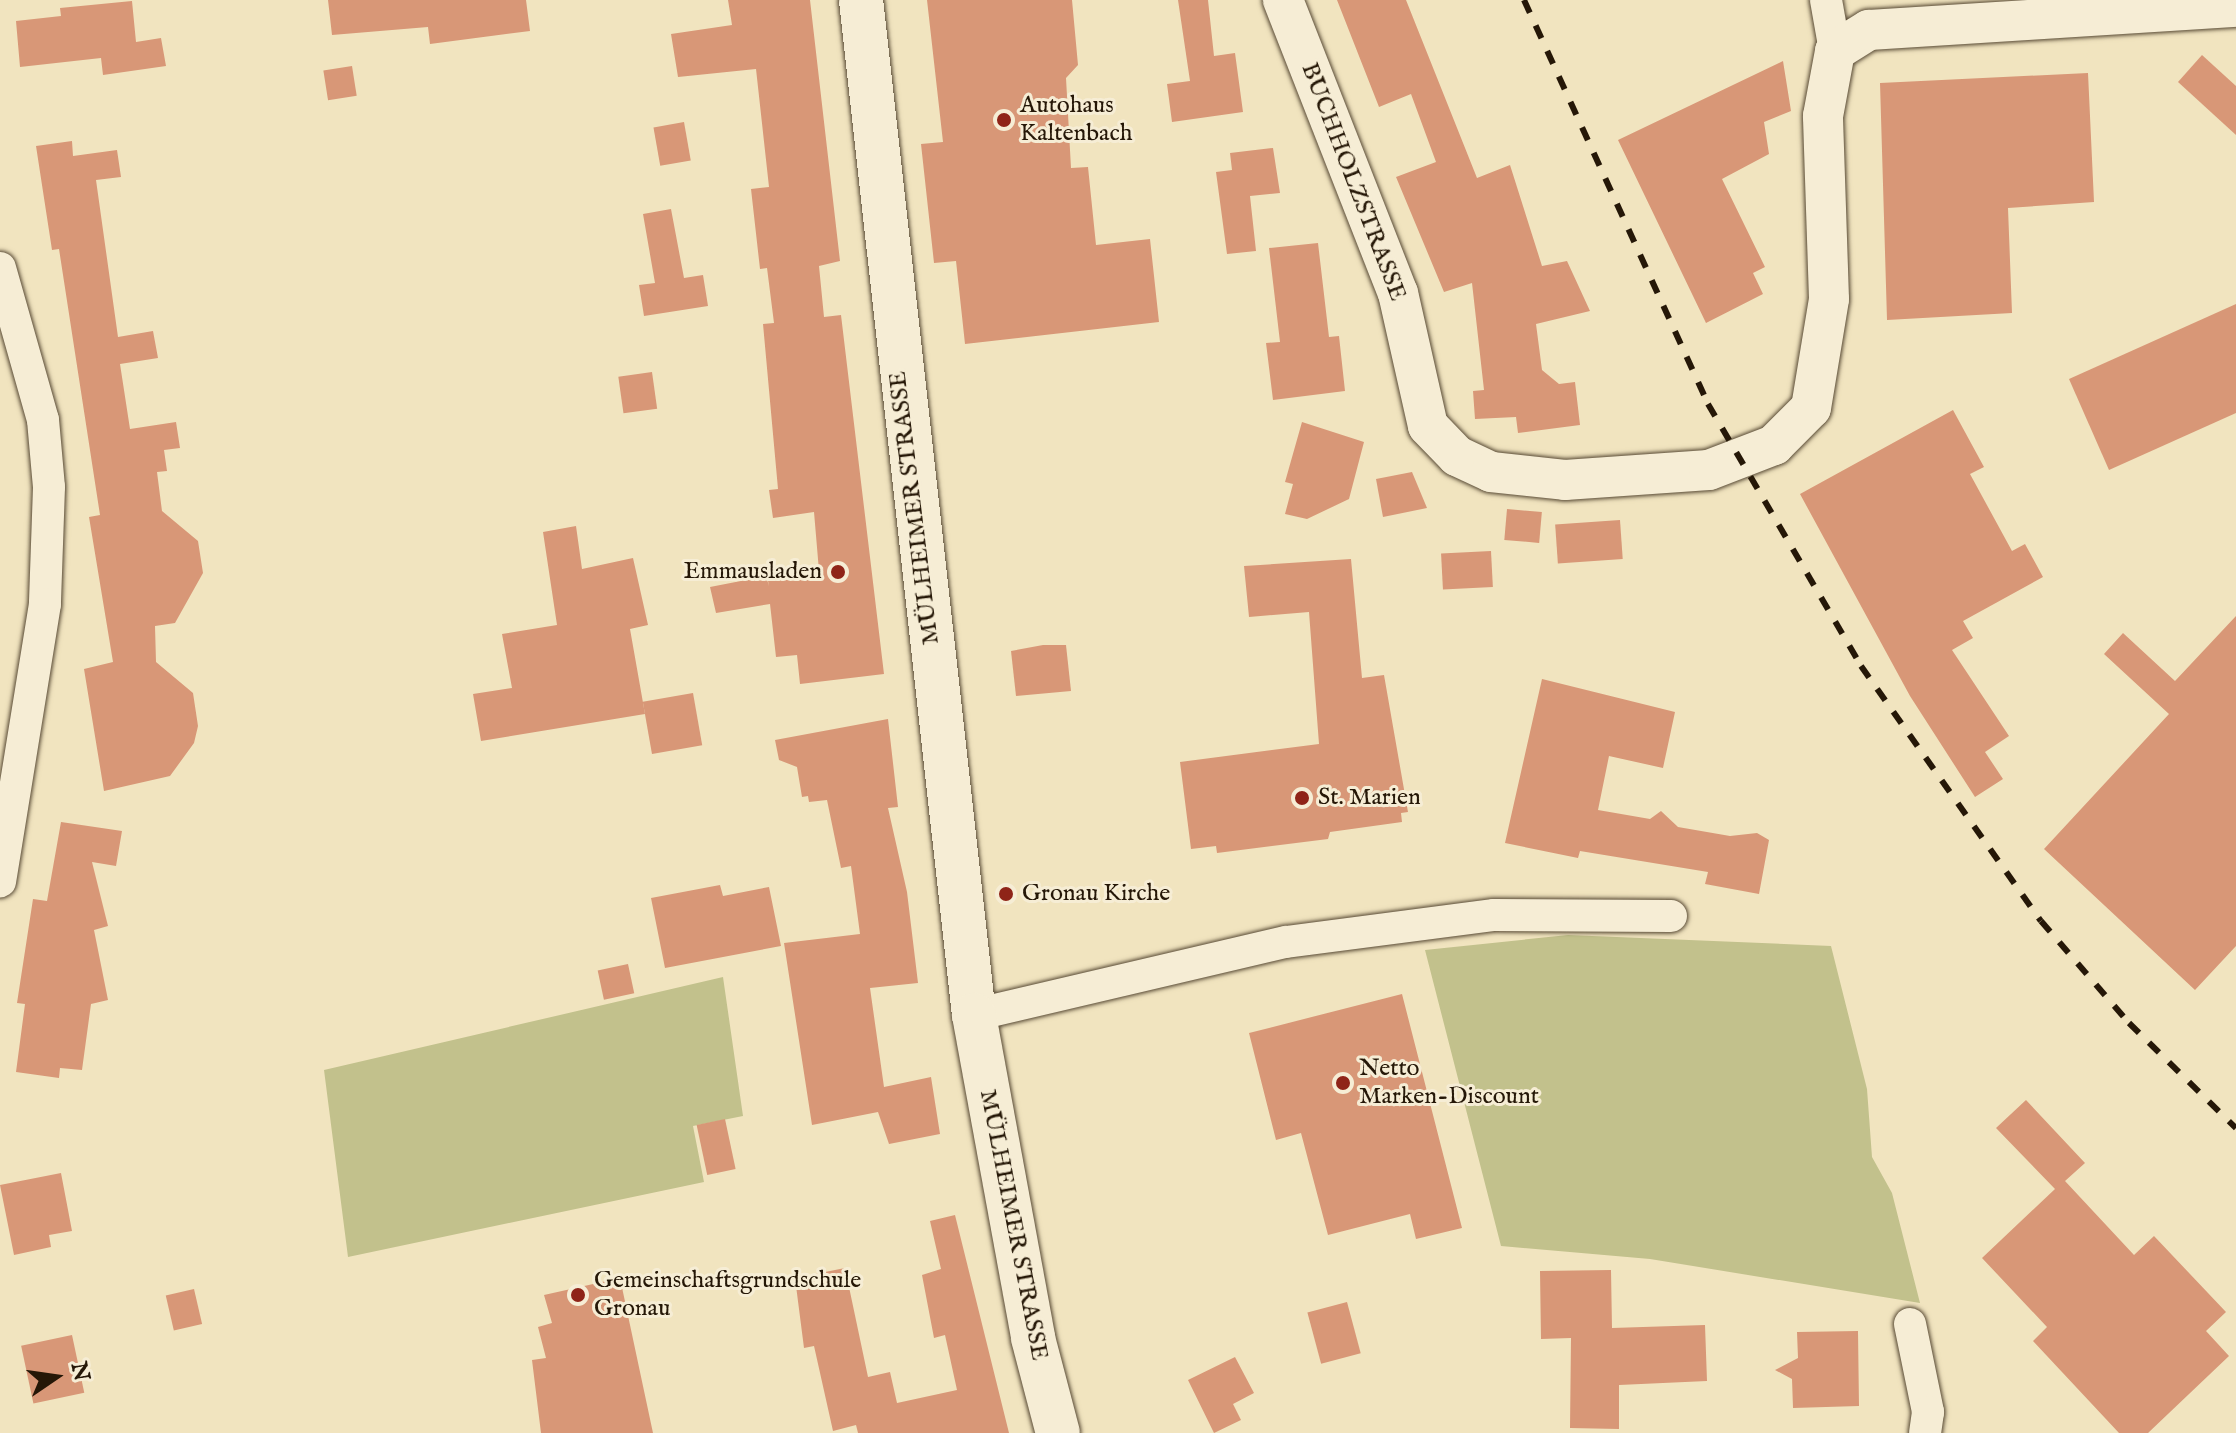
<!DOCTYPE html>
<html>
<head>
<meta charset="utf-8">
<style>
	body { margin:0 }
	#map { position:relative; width:2236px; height:1433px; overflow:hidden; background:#f1e4bf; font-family:"IM FELL English",serif }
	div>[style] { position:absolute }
	.green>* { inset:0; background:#c2c18c }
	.building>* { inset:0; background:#d89777; transform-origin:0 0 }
	.roads { filter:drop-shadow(0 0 2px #584a35) drop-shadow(0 0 2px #584a35) }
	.minor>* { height:32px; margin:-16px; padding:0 16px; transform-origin:16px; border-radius:16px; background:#f6edd5 }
	.tertiary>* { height:40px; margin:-20px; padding:0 20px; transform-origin:20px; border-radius:20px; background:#f6edd5 }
	.secondary>* { height:44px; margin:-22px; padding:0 22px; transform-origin:22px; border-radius:22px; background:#f6edd5 }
	.rail>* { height:6px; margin-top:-3px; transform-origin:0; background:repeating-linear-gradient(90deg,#251707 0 14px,transparent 0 28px) }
	.dots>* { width:22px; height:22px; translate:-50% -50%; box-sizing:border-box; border:4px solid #f6edd5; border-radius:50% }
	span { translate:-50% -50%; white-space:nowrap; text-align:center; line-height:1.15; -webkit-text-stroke:6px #f6edd5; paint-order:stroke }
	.poi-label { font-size:24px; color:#251707 }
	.left { translate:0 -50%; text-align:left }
	.right { translate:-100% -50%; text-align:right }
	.street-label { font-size:24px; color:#251707 }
	.north { position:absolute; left:16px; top:1337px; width:80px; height:80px; -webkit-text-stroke:6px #f6edd5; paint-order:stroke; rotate:77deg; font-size:22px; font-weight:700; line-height:32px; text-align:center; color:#251707 }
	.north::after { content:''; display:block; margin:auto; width:28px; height:36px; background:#251707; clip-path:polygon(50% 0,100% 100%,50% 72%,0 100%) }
</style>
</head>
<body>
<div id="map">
	<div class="green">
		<div style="clip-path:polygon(1568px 935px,1831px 946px,1867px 1089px,1872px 1157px,1892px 1193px,1920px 1303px,1650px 1259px,1501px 1246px,1425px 950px)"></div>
		<div style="clip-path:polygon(723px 977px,743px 1116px,693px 1126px,704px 1182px,348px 1257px,324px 1070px)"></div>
	</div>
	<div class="building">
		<div style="clip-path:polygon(328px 0,526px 0,530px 31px,430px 44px,428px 27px,332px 35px)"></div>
		<div style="clip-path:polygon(728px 0,810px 0,840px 261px,819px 266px,824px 317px,841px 315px,884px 674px,800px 684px,797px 655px,776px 657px,770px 604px,716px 613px,710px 587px,766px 576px,769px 586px,768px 581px,819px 571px,814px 512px,773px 518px,769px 490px,778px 489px,763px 324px,774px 323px,767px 268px,760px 269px,751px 189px,769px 187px,756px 69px,678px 77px,671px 34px,732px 25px)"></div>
		<div style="clip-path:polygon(927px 0,1072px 0,1078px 65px,1066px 78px,1071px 168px,1088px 167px,1096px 245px,1150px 239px,1159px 322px,965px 344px,956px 261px,934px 263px,921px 144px,943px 142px)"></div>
		<div style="clip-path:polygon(1178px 0,1208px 0,1214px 56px,1235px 53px,1243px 112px,1172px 122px,1167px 84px,1190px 81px)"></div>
		<div style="clip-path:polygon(1337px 0,1406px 0,1477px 178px,1510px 165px,1542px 266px,1567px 261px,1590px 311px,1536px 324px,1542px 370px,1559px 384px,1575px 382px,1580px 425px,1518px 433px,1516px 417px,1475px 419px,1473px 391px,1484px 390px,1472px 283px,1444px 292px,1396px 177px,1436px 162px,1411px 94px,1379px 107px)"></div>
		<div style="clip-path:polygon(132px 1px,136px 42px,161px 38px,166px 66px,103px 75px,101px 58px,20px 67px,16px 21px,61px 16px,60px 8px)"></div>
		<div style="clip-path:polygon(2202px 55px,2236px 86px,2236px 135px,2178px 82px)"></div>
		<div style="clip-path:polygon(1783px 61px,1791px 111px,1764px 122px,1769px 154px,1722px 179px,1765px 267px,1753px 273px,1763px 294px,1706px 323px,1618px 140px)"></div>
		<div style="left:352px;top:66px;width:30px;height:29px;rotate:81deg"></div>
		<div style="clip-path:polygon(2088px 73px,2094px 202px,2008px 208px,2012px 313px,1887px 320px,1880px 83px)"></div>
		<div style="left:684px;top:122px;width:39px;height:31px;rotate:80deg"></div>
		<div style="clip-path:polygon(72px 141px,73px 156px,117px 150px,121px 177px,96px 180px,118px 337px,153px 331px,158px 358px,120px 364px,130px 429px,176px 422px,180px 448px,164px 450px,167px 471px,157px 472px,162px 511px,198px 541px,203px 573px,175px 623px,155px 626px,156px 662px,193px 693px,198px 726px,194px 743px,170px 776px,104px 791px,84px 669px,113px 662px,89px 517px,100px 515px,59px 249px,52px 250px,36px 146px)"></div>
		<div style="clip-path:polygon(1273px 148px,1280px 193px,1250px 196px,1256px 251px,1227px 254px,1216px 172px,1232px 170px,1230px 153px)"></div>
		<div style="clip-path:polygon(671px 209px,684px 278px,703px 275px,708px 306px,644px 316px,639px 285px,655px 283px,643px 214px)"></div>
		<div style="clip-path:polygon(1318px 243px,1329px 337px,1339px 336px,1345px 391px,1273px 400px,1266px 343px,1280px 342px,1269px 248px)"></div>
		<div style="clip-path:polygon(2236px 304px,2236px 413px,2109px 470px,2069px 379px)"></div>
		<div style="left:652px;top:372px;width:37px;height:34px;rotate:82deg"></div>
		<div style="clip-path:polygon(1953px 410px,1984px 467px,1970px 474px,2012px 551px,2025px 544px,2043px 577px,1963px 621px,1973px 638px,1952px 650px,2009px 736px,1985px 752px,2003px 779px,1975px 797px,1910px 696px,1800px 494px)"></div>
		<div style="clip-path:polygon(1302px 422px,1364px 442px,1349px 499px,1307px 519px,1285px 514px,1293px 484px,1285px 482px)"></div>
		<div style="clip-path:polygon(1412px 472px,1427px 508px,1383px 517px,1376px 479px)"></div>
		<div style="left:1507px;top:509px;width:35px;height:31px;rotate:5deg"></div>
		<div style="left:1620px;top:520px;width:39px;height:65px;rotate:86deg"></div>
		<div style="clip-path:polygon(576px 526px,582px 569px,633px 558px,648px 625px,630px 629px,645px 714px,481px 741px,473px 694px,512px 688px,502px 634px,557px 625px,543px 532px)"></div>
		<div style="left:1491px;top:551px;width:36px;height:50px;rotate:87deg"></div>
		<div style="clip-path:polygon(1351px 559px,1362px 678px,1384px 675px,1408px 812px,1401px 813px,1402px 822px,1330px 832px,1328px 839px,1217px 853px,1216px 846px,1191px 849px,1180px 762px,1319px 744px,1309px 612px,1249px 617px,1244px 566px)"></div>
		<div style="clip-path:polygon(2236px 616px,2236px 946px,2195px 990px,2044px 849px,2169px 714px,2104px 654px,2123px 633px,2175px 681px)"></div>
		<div style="clip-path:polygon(1043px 645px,1066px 645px,1071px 691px,1016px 696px,1011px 651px)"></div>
		<div style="clip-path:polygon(1542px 679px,1675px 712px,1663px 768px,1609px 756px,1598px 810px,1650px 819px,1661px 811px,1678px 827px,1730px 836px,1757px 833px,1769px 840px,1759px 894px,1705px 884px,1708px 872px,1580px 851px,1578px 858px,1505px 843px)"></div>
		<div style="left:693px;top:693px;width:53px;height:51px;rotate:80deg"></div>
		<div style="clip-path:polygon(888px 719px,898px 807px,888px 808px,907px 892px,918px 983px,870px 988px,884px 1087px,931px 1077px,940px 1134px,889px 1144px,878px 1112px,812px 1125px,784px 943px,860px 934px,851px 866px,841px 868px,827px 800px,809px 802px,808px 796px,802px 797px,797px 767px,779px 760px,775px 740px)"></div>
		<div style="clip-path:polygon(61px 822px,122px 831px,116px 866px,92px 862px,108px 926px,94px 930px,108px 1000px,91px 1004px,82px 1070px,60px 1068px,59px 1078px,16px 1072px,25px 1004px,17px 1003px,33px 899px,47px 901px)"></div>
		<div style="clip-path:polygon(720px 885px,723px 896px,769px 887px,781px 946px,665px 968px,651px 898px)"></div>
		<div style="left:628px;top:964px;width:30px;height:31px;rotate:78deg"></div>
		<div style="clip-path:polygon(1402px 994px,1462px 1228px,1416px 1239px,1410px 1214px,1328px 1235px,1301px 1133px,1276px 1140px,1249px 1033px)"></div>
		<div style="clip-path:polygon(2026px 1100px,2085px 1163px,2065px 1181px,2134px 1255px,2154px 1236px,2226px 1312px,2206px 1331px,2229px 1356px,2148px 1433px,2119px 1433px,2033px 1341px,2047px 1327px,1982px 1258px,2055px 1189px,1996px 1128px)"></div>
		<div style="left:725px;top:1119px;width:51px;height:29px;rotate:78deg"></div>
		<div style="clip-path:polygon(61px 1173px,72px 1231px,49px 1235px,51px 1247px,14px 1255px,0 1185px)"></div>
		<div style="clip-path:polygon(955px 1215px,1009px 1433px,858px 1433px,856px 1425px,833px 1431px,814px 1346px,804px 1348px,795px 1278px,845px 1268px,868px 1377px,890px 1372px,897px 1403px,957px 1390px,945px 1335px,934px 1338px,922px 1275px,941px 1269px,930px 1221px)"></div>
		<div style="clip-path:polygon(1611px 1270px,1612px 1328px,1705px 1325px,1707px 1381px,1619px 1385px,1619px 1429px,1570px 1428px,1571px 1338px,1541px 1339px,1540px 1271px)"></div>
		<div style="clip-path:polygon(620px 1278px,653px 1433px,541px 1433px,532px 1360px,546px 1358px,538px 1327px,552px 1323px,544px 1295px)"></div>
		<div style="left:194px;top:1289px;width:36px;height:29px;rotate:77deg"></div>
		<div style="left:1347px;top:1302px;width:53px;height:41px;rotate:75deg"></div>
		<div style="clip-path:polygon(1858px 1331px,1859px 1406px,1793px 1408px,1792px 1379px,1775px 1370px,1798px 1358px,1797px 1332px)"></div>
		<div style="left:72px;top:1335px;width:59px;height:52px;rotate:78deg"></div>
		<div style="clip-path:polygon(1235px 1357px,1254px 1393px,1233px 1404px,1241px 1420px,1214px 1433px,1188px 1380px)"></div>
	</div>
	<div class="roads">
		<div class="minor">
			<div style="left:1826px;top:0;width:52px;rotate:80deg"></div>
			<div style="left:0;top:268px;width:158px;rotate:74.2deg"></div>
			<div style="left:43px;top:420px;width:67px;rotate:84.9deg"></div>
			<div style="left:49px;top:487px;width:117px;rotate:92deg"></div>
			<div style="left:45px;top:604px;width:281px;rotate:99.2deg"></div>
			<div style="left:974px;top:1015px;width:320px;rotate:-13.2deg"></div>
			<div style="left:1286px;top:942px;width:210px;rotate:-7.4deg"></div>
			<div style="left:1494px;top:915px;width:177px;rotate:0.3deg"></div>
			<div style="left:1910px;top:1324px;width:90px;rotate:78.4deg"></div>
			<div style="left:1928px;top:1412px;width:21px;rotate:98deg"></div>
		</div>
		<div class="tertiary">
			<div style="left:1283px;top:0;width:315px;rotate:68.6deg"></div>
			<div style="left:1398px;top:293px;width:136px;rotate:77.3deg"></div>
			<div style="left:1428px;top:426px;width:42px;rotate:46deg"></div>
			<div style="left:1457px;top:456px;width:38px;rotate:25deg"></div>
			<div style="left:1491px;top:472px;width:74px;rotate:6.2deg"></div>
			<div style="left:1565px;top:480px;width:144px;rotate:-4deg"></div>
			<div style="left:1709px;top:470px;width:70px;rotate:-21deg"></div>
			<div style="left:1774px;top:445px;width:52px;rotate:-45deg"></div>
			<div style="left:1811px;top:408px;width:110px;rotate:-80.6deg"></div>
			<div style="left:1829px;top:299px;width:183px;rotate:-91.9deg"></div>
			<div style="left:1823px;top:116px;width:66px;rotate:-79.5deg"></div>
			<div style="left:1835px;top:51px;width:40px;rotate:-32deg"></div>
			<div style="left:1869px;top:30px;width:368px;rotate:-3.6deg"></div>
		</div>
		<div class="secondary">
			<div style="left:861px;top:0;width:1021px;rotate:83.65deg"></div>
			<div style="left:974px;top:1015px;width:328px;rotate:79.6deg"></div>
			<div style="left:1033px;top:1338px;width:98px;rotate:75.3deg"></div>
		</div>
	</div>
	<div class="rail">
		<div style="left:1524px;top:0;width:444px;rotate:65.5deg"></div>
		<div style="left:1708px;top:404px;width:303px;rotate:59.7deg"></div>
		<div style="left:1861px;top:666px;width:312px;rotate:54.8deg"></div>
		<div style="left:2041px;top:921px;width:135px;rotate:49.2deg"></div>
		<div style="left:2129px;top:1023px;width:150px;rotate:44.5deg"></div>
	</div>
	<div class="dots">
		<div style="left:1004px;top:120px;background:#8f2418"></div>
		<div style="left:838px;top:572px;background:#8f2418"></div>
		<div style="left:1302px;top:798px;background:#8f2418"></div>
		<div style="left:1006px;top:894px;background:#8f2418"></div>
		<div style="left:1343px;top:1083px;background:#8f2418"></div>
		<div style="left:578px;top:1295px;background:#8f2418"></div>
	</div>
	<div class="poi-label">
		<span class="left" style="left:1020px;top:120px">Autohaus<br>Kaltenbach</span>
		<span class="right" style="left:822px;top:572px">Emmausladen</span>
		<span class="left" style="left:1318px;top:798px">St. Marien</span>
		<span class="left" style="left:1022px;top:894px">Gronau Kirche</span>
		<span class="left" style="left:1359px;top:1083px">Netto<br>Marken-Discount</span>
		<span class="left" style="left:594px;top:1295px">Gemeinschaftsgrundschule<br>Gronau</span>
	</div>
	<div class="street-label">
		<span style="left:1353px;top:182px;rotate:69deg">BUCHHOLZSTRASSE</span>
		<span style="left:915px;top:508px;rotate:-97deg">MÜLHEIMER STRASSE</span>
		<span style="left:1013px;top:1225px;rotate:79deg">MÜLHEIMER STRASSE</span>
	</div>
	<div class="north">N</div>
</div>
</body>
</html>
